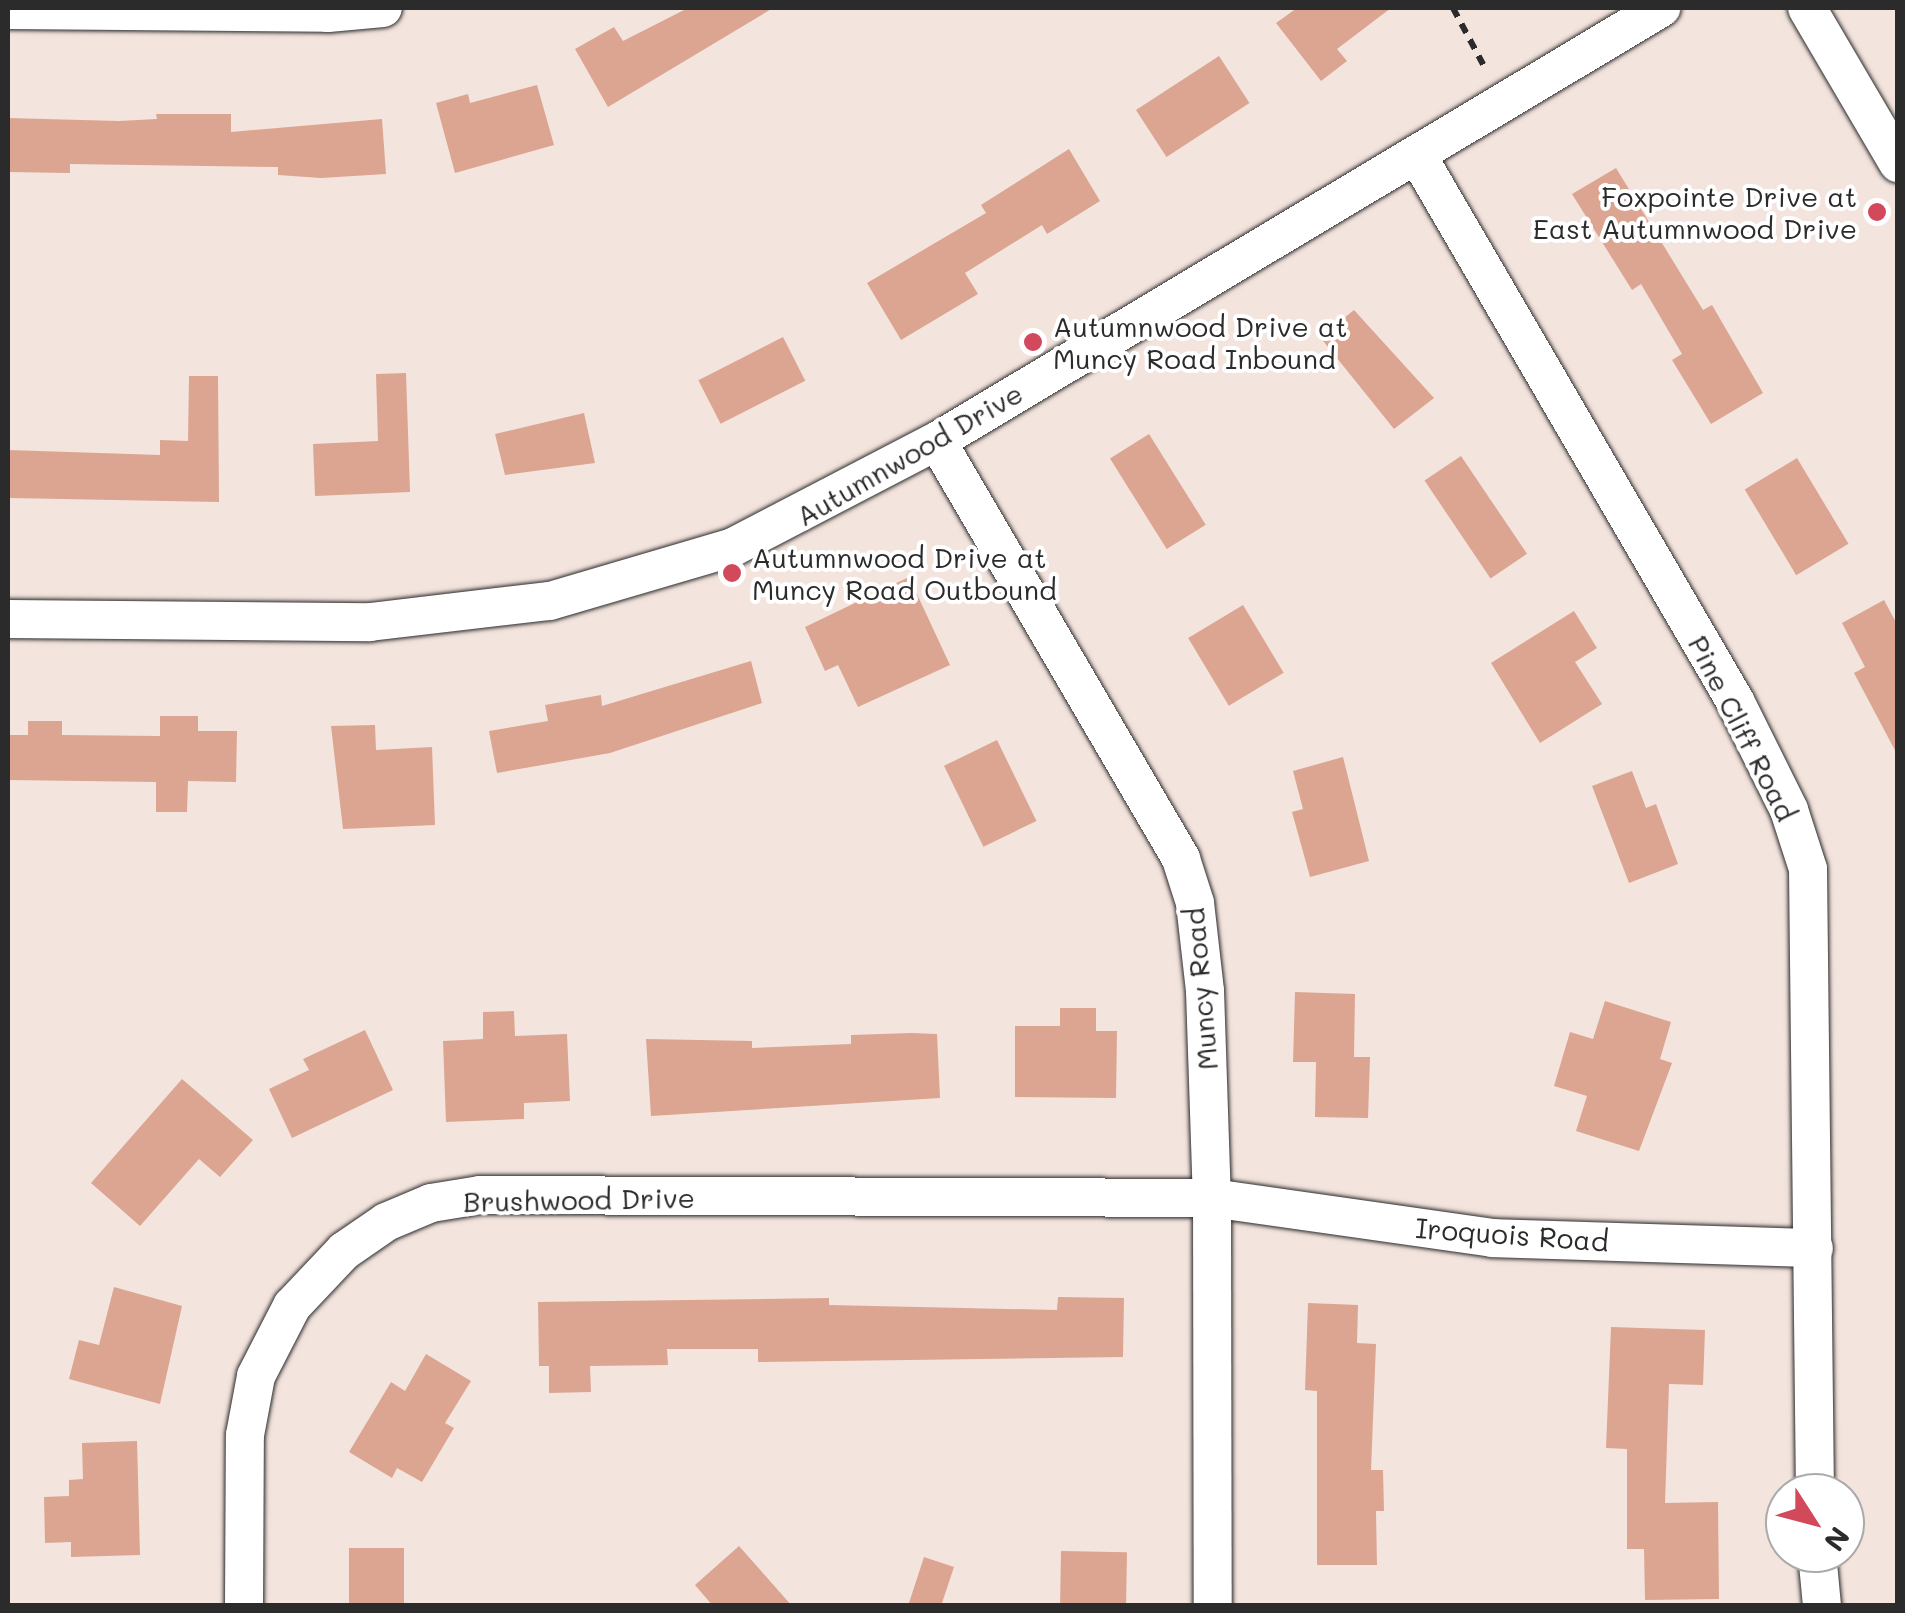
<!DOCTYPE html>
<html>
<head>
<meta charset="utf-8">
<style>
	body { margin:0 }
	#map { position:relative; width:1905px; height:1613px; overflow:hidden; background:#f4e4de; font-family:Mali,sans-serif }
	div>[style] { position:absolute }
	.building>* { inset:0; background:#dba591; transform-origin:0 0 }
	.path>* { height:6px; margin-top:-3px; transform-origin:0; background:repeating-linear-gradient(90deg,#2b2b2b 0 10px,transparent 0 18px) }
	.roads { filter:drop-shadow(0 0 2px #2b2b2b) drop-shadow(0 0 2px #2b2b2b) }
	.street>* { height:38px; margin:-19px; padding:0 19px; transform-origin:19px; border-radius:19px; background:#fff }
	.dots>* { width:28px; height:28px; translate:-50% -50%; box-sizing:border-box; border:5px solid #fff; border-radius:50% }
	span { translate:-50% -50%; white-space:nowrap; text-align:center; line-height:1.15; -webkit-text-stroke:8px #fff; paint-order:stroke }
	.poi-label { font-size:28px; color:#2b2b2b }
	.right { translate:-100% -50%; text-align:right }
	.left { translate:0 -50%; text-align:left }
	.street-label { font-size:28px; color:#2b2b2b }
	.frame { position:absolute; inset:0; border:10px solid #2b2b2b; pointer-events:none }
	.north { position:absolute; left:1765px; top:1473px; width:100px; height:100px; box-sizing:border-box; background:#fff; border:2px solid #aaa; border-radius:50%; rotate:126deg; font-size:28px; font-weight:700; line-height:40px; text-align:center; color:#2b2b2b }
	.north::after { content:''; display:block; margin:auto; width:35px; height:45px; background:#d1495b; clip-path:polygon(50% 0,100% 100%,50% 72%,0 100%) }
</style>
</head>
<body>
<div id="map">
	<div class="building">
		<div style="clip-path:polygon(688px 8px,773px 8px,608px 107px,575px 49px,614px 27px,623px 41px)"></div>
		<div style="clip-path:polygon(1297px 8px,1391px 8px,1337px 49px,1347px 61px,1321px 81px,1276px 23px)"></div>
		<div style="left:1219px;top:56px;width:56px;height:99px;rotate:57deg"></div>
		<div style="clip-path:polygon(537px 85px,554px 145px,455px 173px,436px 103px,468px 94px,470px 103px)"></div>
		<div style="clip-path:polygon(156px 114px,231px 114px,231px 132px,382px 119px,386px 174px,321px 178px,278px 175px,278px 167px,70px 164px,70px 173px,8px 172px,8px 118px,119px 121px,157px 119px)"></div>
		<div style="clip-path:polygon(1069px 149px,1100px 201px,1047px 234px,1042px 225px,965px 273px,978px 294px,901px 340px,867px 283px,986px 213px,981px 205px)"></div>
		<div style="clip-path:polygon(1616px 168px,1703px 310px,1712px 305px,1763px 393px,1711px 424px,1672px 360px,1682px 354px,1641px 284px,1632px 290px,1572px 194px)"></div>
		<div style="clip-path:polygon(1354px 310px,1434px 398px,1394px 429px,1320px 337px)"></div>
		<div style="left:783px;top:337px;width:49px;height:95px;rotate:63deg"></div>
		<div style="clip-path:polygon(406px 373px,410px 492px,315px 496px,313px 444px,378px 441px,376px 374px)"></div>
		<div style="clip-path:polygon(189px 376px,218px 376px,219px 502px,9px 498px,8px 450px,160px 455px,160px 440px,188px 441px)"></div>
		<div style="clip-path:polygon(584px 413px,595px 463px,505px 475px,495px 434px)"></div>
		<div style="left:1149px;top:434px;width:107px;height:46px;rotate:58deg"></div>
		<div style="left:1461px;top:456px;width:118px;height:44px;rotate:56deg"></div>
		<div style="left:1797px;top:458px;width:100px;height:61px;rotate:59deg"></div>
		<div style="clip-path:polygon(909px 577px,950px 665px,858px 707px,838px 665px,825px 671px,805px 627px)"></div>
		<div style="clip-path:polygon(1884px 600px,1898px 626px,1898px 756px,1854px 673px,1865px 667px,1842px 623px)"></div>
		<div style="left:1243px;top:605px;width:79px;height:64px;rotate:59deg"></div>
		<div style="clip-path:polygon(1574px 611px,1597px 648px,1575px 662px,1602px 704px,1540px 743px,1491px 663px)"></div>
		<div style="clip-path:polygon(751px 661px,762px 703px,610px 753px,497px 773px,489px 731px,548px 721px,545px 705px,601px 695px,602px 706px)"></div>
		<div style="clip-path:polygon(160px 716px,198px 716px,198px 731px,237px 731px,236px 782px,188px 781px,187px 812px,156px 812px,156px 782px,8px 780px,8px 735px,28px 735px,28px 721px,62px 721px,62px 735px,160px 736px)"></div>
		<div style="clip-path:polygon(375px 725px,376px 750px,432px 747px,435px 825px,343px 829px,331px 726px)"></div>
		<div style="left:997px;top:740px;width:90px;height:59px;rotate:64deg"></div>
		<div style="clip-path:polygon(1343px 757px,1369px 861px,1310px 877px,1292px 812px,1303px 809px,1293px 771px)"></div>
		<div style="clip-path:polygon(1632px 771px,1646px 808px,1656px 804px,1678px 864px,1629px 883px,1592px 786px)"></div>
		<div style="clip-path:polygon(1295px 992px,1355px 994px,1354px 1057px,1370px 1057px,1368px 1118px,1315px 1117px,1316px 1062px,1293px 1062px)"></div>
		<div style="clip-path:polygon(1605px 1001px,1671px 1022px,1660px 1059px,1672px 1063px,1639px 1151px,1576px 1131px,1587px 1096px,1554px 1086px,1570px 1032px,1593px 1039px)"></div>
		<div style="clip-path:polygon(1060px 1008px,1096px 1008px,1096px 1031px,1117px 1031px,1116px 1098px,1015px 1097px,1015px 1026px,1060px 1026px)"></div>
		<div style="clip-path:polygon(514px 1011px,515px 1036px,567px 1034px,570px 1101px,524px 1103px,524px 1119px,446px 1122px,443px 1041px,483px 1039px,483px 1012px)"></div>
		<div style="clip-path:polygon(365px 1030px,393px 1090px,292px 1138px,269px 1089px,309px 1070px,303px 1059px)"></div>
		<div style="clip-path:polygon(911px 1033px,937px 1034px,940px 1098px,651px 1116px,646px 1039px,752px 1041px,752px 1048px,851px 1044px,851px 1035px)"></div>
		<div style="clip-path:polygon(182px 1079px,253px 1140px,220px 1177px,199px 1159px,140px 1226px,91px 1183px)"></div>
		<div style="clip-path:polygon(114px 1287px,182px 1306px,160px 1404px,69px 1379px,79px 1340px,99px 1345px)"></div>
		<div style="clip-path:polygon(1058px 1297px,1124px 1298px,1123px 1357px,758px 1362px,758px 1349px,667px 1349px,668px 1365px,590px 1366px,591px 1392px,549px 1393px,549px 1366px,539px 1366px,538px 1302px,829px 1298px,829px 1305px,1057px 1310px)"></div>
		<div style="clip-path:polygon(1308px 1303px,1358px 1305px,1357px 1343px,1376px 1344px,1371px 1470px,1383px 1470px,1384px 1511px,1376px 1511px,1377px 1565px,1317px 1565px,1317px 1391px,1305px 1390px)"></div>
		<div style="clip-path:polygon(1611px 1327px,1705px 1330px,1703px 1385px,1669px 1384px,1665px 1503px,1718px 1502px,1719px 1599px,1645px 1600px,1644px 1549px,1627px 1549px,1627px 1449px,1606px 1448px)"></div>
		<div style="clip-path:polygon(426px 1354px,471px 1381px,445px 1423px,454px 1428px,422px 1482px,397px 1468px,392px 1478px,349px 1452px,391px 1382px,405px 1391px)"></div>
		<div style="clip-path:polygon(137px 1441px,140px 1555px,71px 1557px,71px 1542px,45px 1543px,44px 1497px,69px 1496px,69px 1480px,83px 1479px,82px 1443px)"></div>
		<div style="clip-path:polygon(739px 1546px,792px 1606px,713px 1606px,695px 1585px)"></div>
		<div style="left:404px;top:1548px;width:58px;height:55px;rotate:90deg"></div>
		<div style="left:1061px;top:1551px;width:66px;height:55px;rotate:1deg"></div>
		<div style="clip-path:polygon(924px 1557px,954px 1567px,941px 1606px,908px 1606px)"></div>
	</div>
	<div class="path">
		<div style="left:1453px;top:8px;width:68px;rotate:61.9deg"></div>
	</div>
	<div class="roads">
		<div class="street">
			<div style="left:1807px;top:8px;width:180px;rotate:59.6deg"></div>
			<div style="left:8px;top:10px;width:320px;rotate:0.5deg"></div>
			<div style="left:328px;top:13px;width:55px;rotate:-5.2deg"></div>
			<div style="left:1417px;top:155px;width:632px;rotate:59.78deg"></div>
			<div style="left:1735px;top:701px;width:122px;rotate:63.6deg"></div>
			<div style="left:1789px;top:810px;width:62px;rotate:72.1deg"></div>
			<div style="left:1808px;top:869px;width:624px;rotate:89.36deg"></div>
			<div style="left:937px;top:441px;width:484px;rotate:59.7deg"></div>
			<div style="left:1181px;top:859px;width:46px;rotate:72.3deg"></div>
			<div style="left:1195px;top:903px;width:89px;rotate:83.5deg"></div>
			<div style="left:1205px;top:991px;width:207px;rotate:88.1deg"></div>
			<div style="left:1212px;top:1198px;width:408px;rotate:89.9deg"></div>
			<div style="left:8px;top:619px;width:362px;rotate:0.5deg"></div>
			<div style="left:370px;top:622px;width:181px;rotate:-6.7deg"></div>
			<div style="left:550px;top:601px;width:191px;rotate:-16.4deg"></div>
			<div style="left:733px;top:547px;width:230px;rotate:-27.5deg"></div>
			<div style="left:937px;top:441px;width:844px;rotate:-30.88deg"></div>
			<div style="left:1817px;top:1553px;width:53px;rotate:84.6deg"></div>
			<div style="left:244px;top:1606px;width:171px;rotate:-89.7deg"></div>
			<div style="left:245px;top:1435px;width:60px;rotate:-79.4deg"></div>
			<div style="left:256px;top:1376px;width:79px;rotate:-62.8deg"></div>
			<div style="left:292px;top:1306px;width:76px;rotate:-46.6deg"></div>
			<div style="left:344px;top:1251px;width:51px;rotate:-34.6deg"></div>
			<div style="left:386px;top:1222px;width:49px;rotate:-22.9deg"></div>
			<div style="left:431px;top:1203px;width:50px;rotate:-9.3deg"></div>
			<div style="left:480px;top:1195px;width:732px;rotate:0.23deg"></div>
			<div style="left:1212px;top:1198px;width:283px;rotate:8.1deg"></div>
			<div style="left:1492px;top:1238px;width:322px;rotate:1.8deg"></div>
		</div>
	</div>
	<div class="dots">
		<div style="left:1877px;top:212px;background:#d1495b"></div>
		<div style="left:1033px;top:342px;background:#d1495b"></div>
		<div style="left:732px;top:573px;background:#d1495b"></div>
	</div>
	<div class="poi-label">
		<span class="right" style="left:1857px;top:212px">Foxpointe Drive at<br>East Autumnwood Drive</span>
		<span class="left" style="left:1053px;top:342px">Autumnwood Drive at<br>Muncy Road Inbound</span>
		<span class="left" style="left:752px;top:573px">Autumnwood Drive at<br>Muncy Road Outbound</span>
	</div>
	<div class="street-label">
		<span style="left:909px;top:454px;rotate:-30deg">Autumnwood Drive</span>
		<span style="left:1743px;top:728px;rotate:63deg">Pine Cliff Road</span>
		<span style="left:1200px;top:989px;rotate:-95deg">Muncy Road</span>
		<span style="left:579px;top:1199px;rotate:-1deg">Brushwood Drive</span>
		<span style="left:1512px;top:1234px;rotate:4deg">Iroquois Road</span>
	</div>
	<div class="frame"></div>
	<div class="north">N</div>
</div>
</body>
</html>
